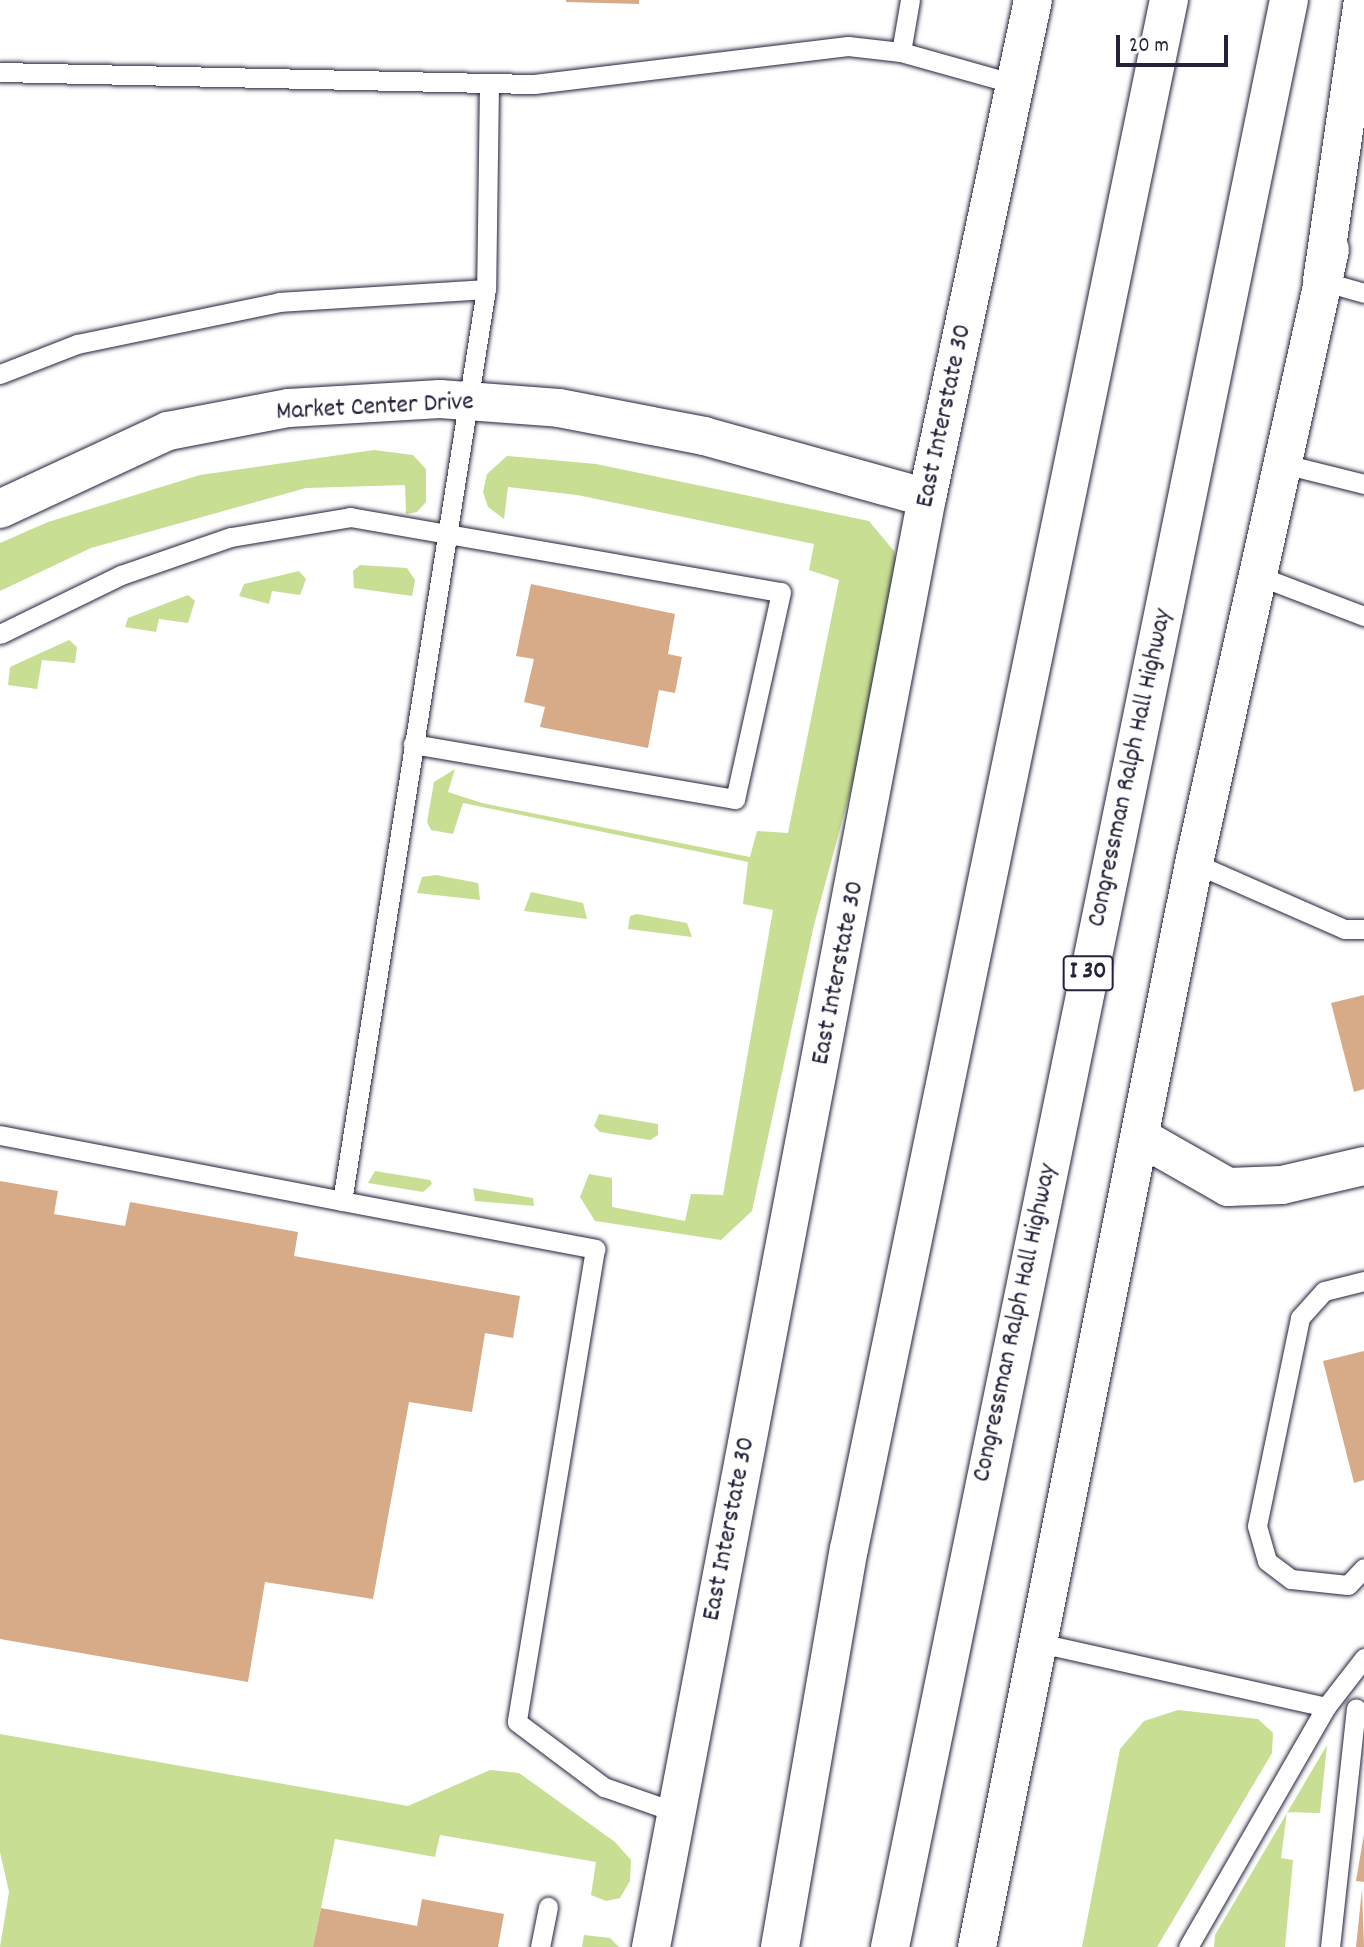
<!DOCTYPE html>
<html>
<head>
<meta charset="utf-8">
<style>
	body { margin:0 }
	#map { position:relative; width:1364px; height:1947px; overflow:hidden; background:#fff; font-family:Dekko,sans-serif }
	div>[style] { position:absolute }
	.green>* { inset:0; background:#c7de93 }
	.building>* { inset:0; background:#d7aa88 }
	.roads { filter:drop-shadow(0 0 2px #22223b) drop-shadow(0 0 2px #22223b) }
	.service>* { height:19px; margin:-9.5px; padding:0 9.5px; transform-origin:9.5px; border-radius:9.5px; background:#fff }
	.minor>* { height:38px; margin:-19px; padding:0 19px; transform-origin:19px; border-radius:19px; background:#fff }
	.tertiary>* { height:38px; margin:-19px; padding:0 19px; transform-origin:19px; border-radius:19px; background:#fff }
	.secondary>* { height:38px; margin:-19px; padding:0 19px; transform-origin:19px; border-radius:19px; background:#fff }
	.motorway>* { height:38px; margin:-19px; padding:0 19px; transform-origin:19px; border-radius:19px; background:#fff }
	span { translate:-50% -50%; white-space:nowrap; text-align:center; line-height:1.15; -webkit-text-stroke:5px #fff; paint-order:stroke }
	.shield-label span { padding:2px 5px; background:#fff; border:2px solid; border-radius:5px; -webkit-text-stroke-width:0 }
	.shield-label { font-size:24px; color:#22223b; font-weight:700 }
	.street-label { font-size:26px; color:#22223b }
	.scale { position:absolute; left:1116px; top:35px; width:112px; height:32px; box-sizing:border-box; border:4px solid #22223b; border-top:0; padding-left:9px; font-size:21px; line-height:24px; white-space:nowrap; color:#22223b; -webkit-text-stroke:5px #fff; paint-order:stroke }
</style>
</head>
<body>
<div id="map">
	<div class="green">
		<div style="clip-path:polygon(374px 450px,413px 455px,426px 469px,426px 502px,417px 512px,406px 514px,405px 485px,306px 488px,91px 548px,0 591px,0 543px,48px 522px,200px 475px)"></div>
		<div style="clip-path:polygon(507px 456px,596px 464px,869px 521px,894px 551px,899px 574px,877px 692px,814px 925px,752px 1211px,721px 1240px,595px 1221px,580px 1197px,589px 1174px,612px 1178px,612px 1207px,685px 1221px,691px 1194px,723px 1195px,773px 910px,743px 904px,748px 862px,463px 803px,453px 834px,431px 830px,427px 822px,434px 782px,455px 769px,448px 792px,482px 803px,750px 857px,757px 831px,788px 833px,839px 580px,809px 570px,814px 544px,577px 495px,508px 487px,504px 519px,488px 507px,483px 492px,487px 474px)"></div>
		<div style="clip-path:polygon(360px 565px,407px 568px,415px 580px,412px 596px,354px 588px,353px 571px)"></div>
		<div style="clip-path:polygon(299px 571px,306px 579px,300px 595px,272px 591px,269px 604px,239px 596px,244px 584px)"></div>
		<div style="clip-path:polygon(188px 595px,195px 601px,188px 623px,159px 619px,156px 632px,125px 627px,128px 618px)"></div>
		<div style="clip-path:polygon(69px 640px,77px 647px,75px 663px,42px 660px,37px 689px,8px 685px,10px 667px)"></div>
		<div style="clip-path:polygon(436px 875px,478px 883px,480px 900px,417px 893px,422px 877px)"></div>
		<div style="clip-path:polygon(531px 892px,583px 903px,587px 919px,524px 911px)"></div>
		<div style="clip-path:polygon(637px 914px,687px 923px,692px 937px,628px 929px,630px 916px)"></div>
		<div style="clip-path:polygon(599px 1114px,658px 1124px,658px 1135px,650px 1140px,600px 1132px,594px 1126px)"></div>
		<div style="clip-path:polygon(375px 1171px,430px 1180px,432px 1184px,423px 1192px,368px 1183px)"></div>
		<div style="clip-path:polygon(473px 1188px,533px 1198px,534px 1206px,475px 1201px)"></div>
		<div style="clip-path:polygon(1178px 1710px,1258px 1719px,1273px 1733px,1272px 1753px,1157px 1947px,1082px 1947px,1120px 1749px,1144px 1721px)"></div>
		<div style="clip-path:polygon(0 1734px,408px 1806px,490px 1770px,519px 1773px,615px 1842px,631px 1860px,630px 1881px,620px 1898px,606px 1901px,591px 1895px,596px 1862px,440px 1835px,435px 1857px,335px 1839px,313px 1947px,0 1947px,9px 1892px,0 1852px)"></div>
		<div style="clip-path:polygon(1327px 1745px,1320px 1813px,1287px 1812px,1281px 1858px,1293px 1860px,1285px 1947px,1214px 1947px,1215px 1935px)"></div>
		<div style="clip-path:polygon(584px 1935px,610px 1938px,619px 1947px,582px 1947px)"></div>
	</div>
	<div class="building">
		<div style="clip-path:polygon(566px 0,639px 0,639px 4px,566px 2px)"></div>
		<div style="clip-path:polygon(531px 584px,675px 614px,668px 654px,682px 657px,675px 693px,659px 690px,648px 748px,540px 727px,545px 707px,524px 702px,534px 659px,516px 656px)"></div>
		<div style="clip-path:polygon(1364px 995px,1364px 1089px,1354px 1092px,1331px 1003px)"></div>
		<div style="clip-path:polygon(0 1181px,58px 1191px,54px 1214px,125px 1226px,130px 1202px,298px 1232px,294px 1256px,520px 1296px,513px 1338px,485px 1333px,472px 1412px,409px 1402px,373px 1599px,265px 1582px,248px 1682px,0 1639px)"></div>
		<div style="clip-path:polygon(1364px 1351px,1364px 1480px,1354px 1483px,1323px 1361px)"></div>
		<div style="clip-path:polygon(1364px 1834px,1364px 1882px,1356px 1881px)"></div>
		<div style="clip-path:polygon(1362px 1889px,1364px 1947px,1356px 1947px)"></div>
		<div style="clip-path:polygon(422px 1899px,504px 1914px,498px 1947px,313px 1947px,321px 1908px,417px 1926px)"></div>
	</div>
	<div class="roads">
		<div class="service">
			<div style="left:901px;top:52px;width:53px;rotate:-80.2deg"></div>
			<div style="left:0;top:72px;width:534px;rotate:1.29deg"></div>
			<div style="left:534px;top:84px;width:316px;rotate:-6.9deg"></div>
			<div style="left:848px;top:46px;width:53px;rotate:6.5deg"></div>
			<div style="left:901px;top:52px;width:118px;rotate:15.7deg"></div>
			<div style="left:489px;top:84px;width:205px;rotate:90.8deg"></div>
			<div style="left:486px;top:289px;width:923px;rotate:98.97deg"></div>
			<div style="left:342px;top:1201px;width:258px;rotate:10.7deg"></div>
			<div style="left:595px;top:1249px;width:479px;rotate:99.4deg"></div>
			<div style="left:517px;top:1722px;width:109px;rotate:36.8deg"></div>
			<div style="left:604px;top:1787px;width:75px;rotate:19.4deg"></div>
			<div style="left:1322px;top:281px;width:44px;rotate:15.9deg"></div>
			<div style="left:0;top:374px;width:83px;rotate:-21.3deg"></div>
			<div style="left:77px;top:344px;width:206px;rotate:-11.7deg"></div>
			<div style="left:279px;top:302px;width:207px;rotate:-3.6deg"></div>
			<div style="left:1280px;top:463px;width:87px;rotate:14deg"></div>
			<div style="left:1259px;top:576px;width:112px;rotate:20.9deg"></div>
			<div style="left:0;top:634px;width:135px;rotate:-26deg"></div>
			<div style="left:121px;top:575px;width:116px;rotate:-19.1deg"></div>
			<div style="left:231px;top:537px;width:121px;rotate:-9.5deg"></div>
			<div style="left:350px;top:517px;width:437px;rotate:9.9deg"></div>
			<div style="left:781px;top:592px;width:212px;rotate:102.5deg"></div>
			<div style="left:735px;top:799px;width:327px;rotate:-170.3deg"></div>
			<div style="left:1194px;top:863px;width:164px;rotate:23.7deg"></div>
			<div style="left:1344px;top:929px;width:20px"></div>
			<div style="left:0;top:1135px;width:348px;rotate:10.9deg"></div>
			<div style="left:1364px;top:1281px;width:41px;rotate:166deg"></div>
			<div style="left:1324px;top:1291px;width:36px;rotate:132deg"></div>
			<div style="left:1300px;top:1318px;width:212px;rotate:101.7deg"></div>
			<div style="left:1257px;top:1526px;width:36px;rotate:74deg"></div>
			<div style="left:1267px;top:1561px;width:30px;rotate:37deg"></div>
			<div style="left:1291px;top:1579px;width:57px;rotate:6deg"></div>
			<div style="left:1348px;top:1585px;width:23px;rotate:-47deg"></div>
			<div style="left:1040px;top:1643px;width:293px;rotate:12.6deg"></div>
			<div style="left:1326px;top:1707px;width:277px;rotate:119.9deg"></div>
			<div style="left:1326px;top:1707px;width:62px;rotate:-52.2deg"></div>
			<div style="left:540px;top:1947px;width:41px;rotate:-78.7deg"></div>
			<div style="left:1330px;top:1947px;width:240px;rotate:-83.8deg"></div>
		</div>
		<div class="minor">
			<div style="left:1142px;top:1138px;width:99px;rotate:29.7deg"></div>
			<div style="left:1228px;top:1187px;width:54px;rotate:-2.1deg"></div>
			<div style="left:1282px;top:1185px;width:84px;rotate:-13deg"></div>
		</div>
		<div class="tertiary">
			<div style="left:0;top:509px;width:185px;rotate:-24.9deg"></div>
			<div style="left:168px;top:431px;width:123px;rotate:-10.8deg"></div>
			<div style="left:289px;top:408px;width:151px;rotate:-3.4deg"></div>
			<div style="left:440px;top:399px;width:119px;rotate:4.3deg"></div>
			<div style="left:559px;top:408px;width:148px;rotate:10.9deg"></div>
			<div style="left:704px;top:436px;width:231px;rotate:15.5deg"></div>
		</div>
		<div class="secondary">
			<div style="left:651px;top:1947px;width:1475px;rotate:-79.22deg"></div>
			<div style="left:927px;top:498px;width:509px;rotate:-77.98deg"></div>
			<div style="left:977px;top:1947px;width:1106px;rotate:-78.68deg"></div>
			<div style="left:1194px;top:863px;width:628px;rotate:-77.49deg"></div>
		</div>
		<div class="motorway">
			<div style="left:1322px;top:281px;width:284px;rotate:-81.7deg"></div>
			<div style="left:780px;top:1947px;width:404px;rotate:-80.2deg"></div>
			<div style="left:849px;top:1549px;width:1582px;rotate:-78.33deg"></div>
			<div style="left:890px;top:1947px;width:1987px;rotate:-78.42deg"></div>
		</div>
	</div>
	<div class="shield-label">
		<span style="left:1088px;top:973px">I 30</span>
	</div>
	<div class="street-label">
		<span style="left:375px;top:408px;rotate:-3deg">Market Center Drive</span>
		<span style="left:945px;top:416px;rotate:-78deg">East Interstate 30</span>
		<span style="left:1131px;top:768px;rotate:-78deg">Congressman Ralph Hall Highway</span>
		<span style="left:839px;top:973px;rotate:-79deg">East Interstate 30</span>
		<span style="left:1016px;top:1323px;rotate:-78deg">Congressman Ralph Hall Highway</span>
		<span style="left:730px;top:1529px;rotate:-79deg">East Interstate 30</span>
	</div>
	<div class="scale">20 m</div>
</div>
</body>
</html>
